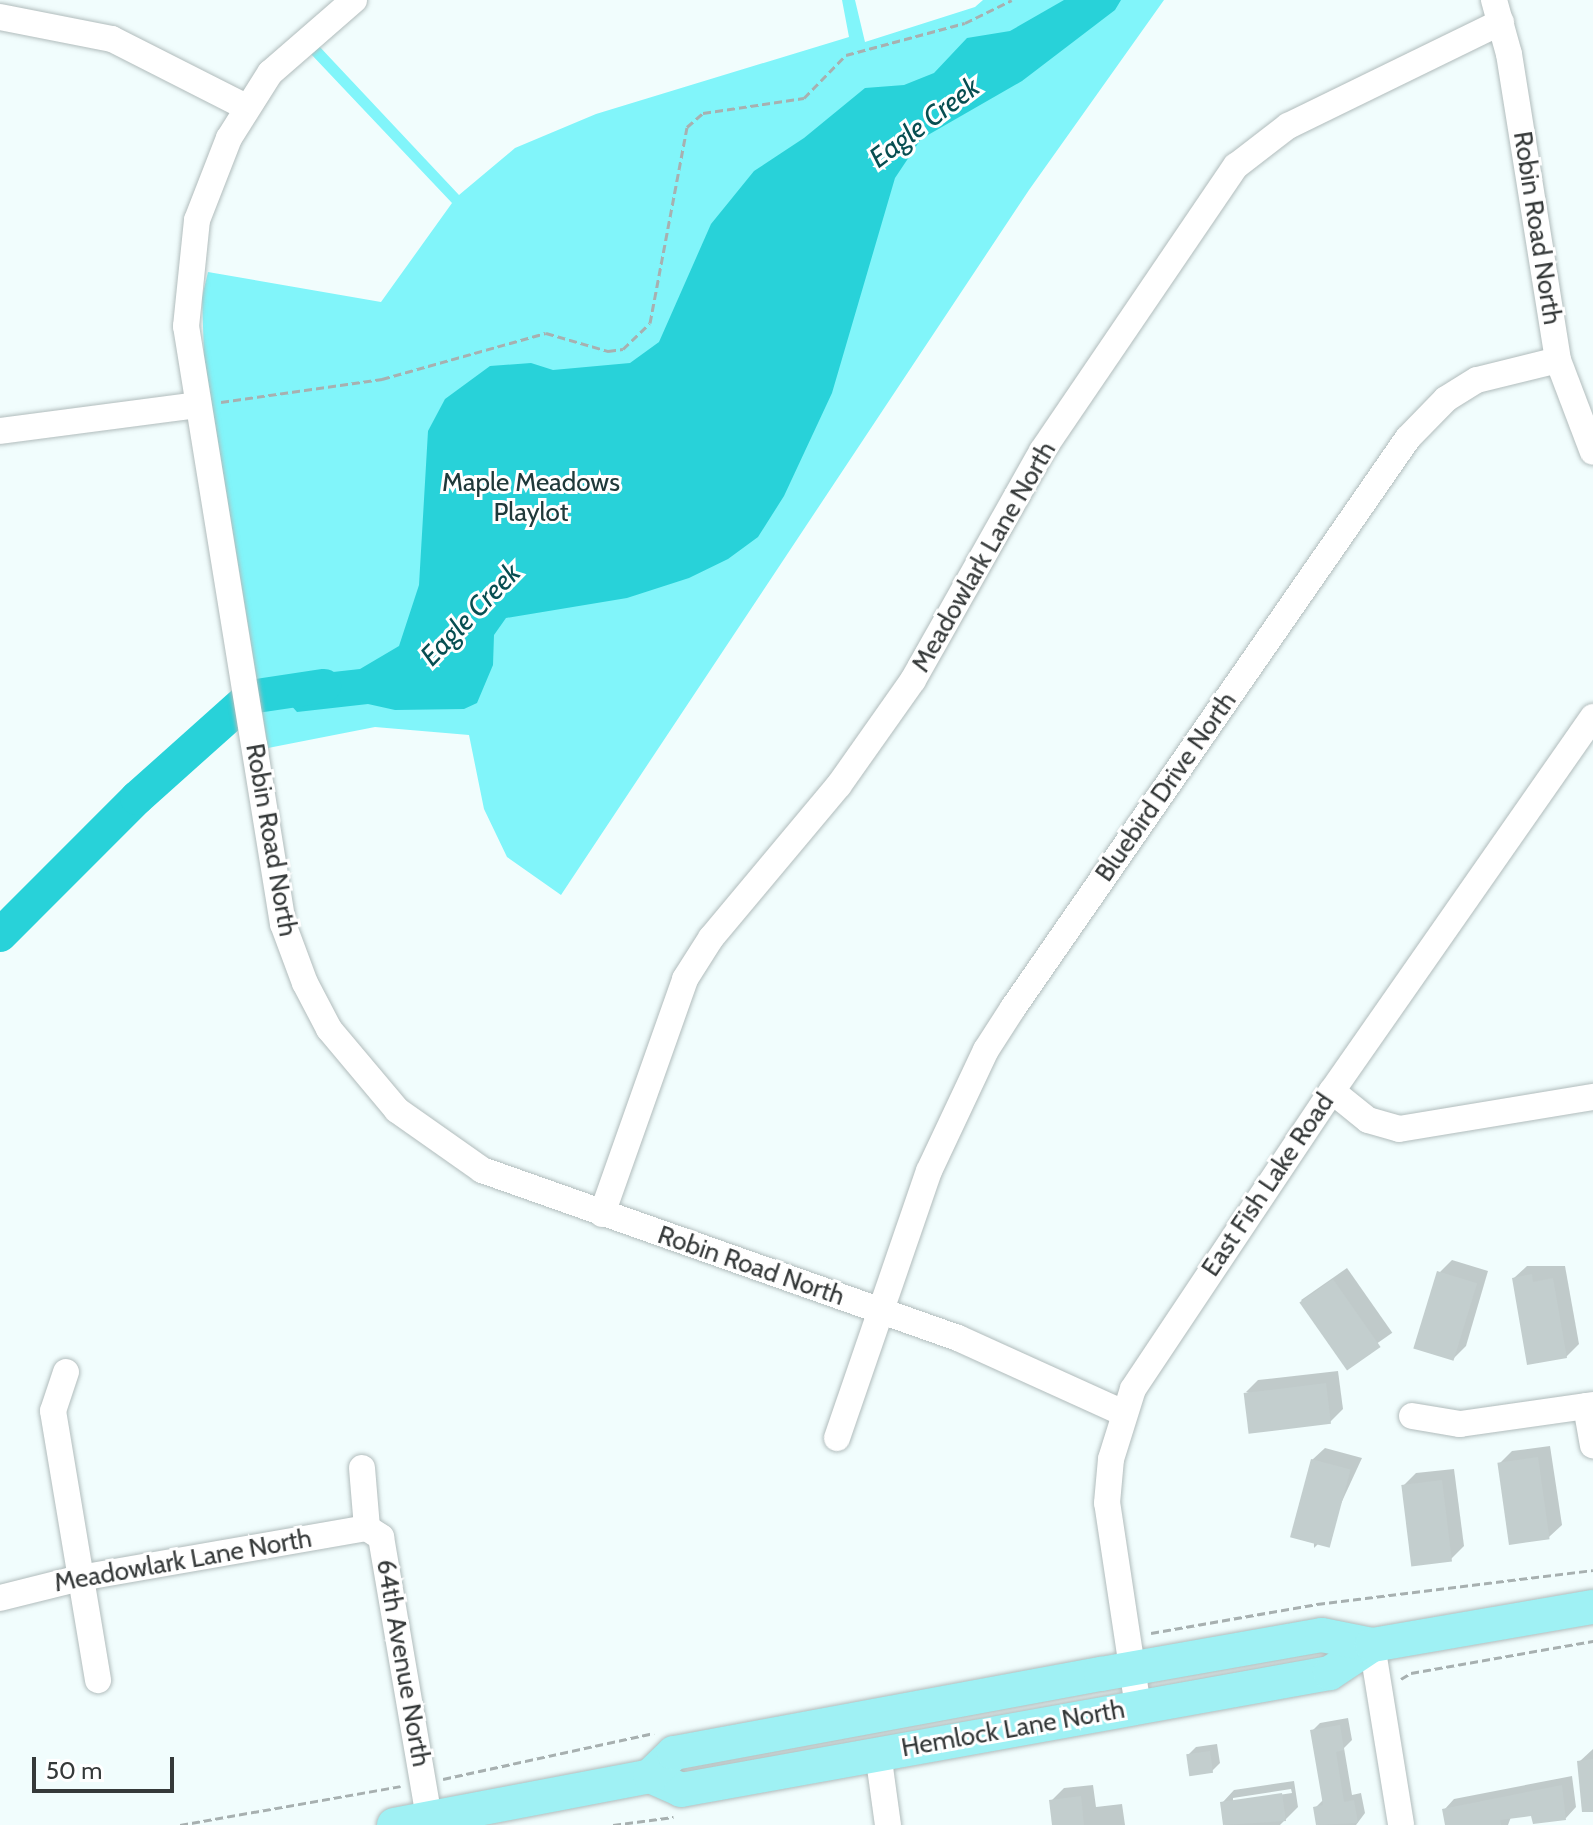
<!DOCTYPE html>
<html>
<head>
<meta charset="utf-8">
<style>
	body { margin:0 }
	#map { position:relative; width:1593px; height:1825px; overflow:hidden; background:#f1fdfd; font-family:Cabin,sans-serif }
	div>[style] { position:absolute }
	.green>* { inset:0; background:#81f5fa }
	.water>* { inset:0; background:#28d2d9 }
	.shadow>* { inset:0; background:#0003; transform-origin:0 0 }
	.river>* { height:34px; margin:-17px; padding:0 17px; transform-origin:17px; border-radius:17px; background:#28d2d9 }
	.building>* { inset:0; background:#c3cece; transform-origin:0 0 }
	.path>* { height:3px; margin-top:-1.5px; transform-origin:0; background:repeating-linear-gradient(90deg,#a7b0b0 0 8px,transparent 0 12px) }
	.roads { filter:drop-shadow(0 0 2px #b1bcbc) drop-shadow(0 0 2px #b1bcbc) }
	.minor>* { height:26px; margin:-13px; padding:0 13px; transform-origin:13px; border-radius:13px; background:#fff }
	.major>* { height:34px; margin:-17px; padding:0 17px; transform-origin:17px; border-radius:17px; background:#9ff1f4 }
	span { translate:-50% -50%; white-space:nowrap; text-align:center; line-height:1.15; -webkit-text-stroke:6px #fff; paint-order:stroke }
	.street-label { font-size:26px; color:#353939 }
	.park-label { font-size:26px; color:#20393a }
	.water-label { font-size:28px; color:#074e51; font-style:italic }
	.scale { position:absolute; left:32px; top:1757px; width:142px; height:36px; box-sizing:border-box; border:4px solid #353939; border-top:0; padding-left:10px; font-size:24px; line-height:28px; white-space:nowrap; color:#353939; -webkit-text-stroke:6px #fff; paint-order:stroke }
</style>
</head>
<body>
<div id="map">
	<div class="green">
		<div style="clip-path:polygon(842px 0,855px 0,865px 42px,975px 7px,983px 0,1164px 0,1029px 190px,561px 895px,507px 857px,484px 809px,469px 735px,375px 727px,268px 748px,204px 356px,202px 297px,208px 272px,381px 302px,452px 203px,310px 53px,318px 45px,459px 195px,515px 148px,596px 114px,849px 37px)"></div>
	</div>
	<div class="water">
		<div style="clip-path:polygon(1064px 0,1121px 0,1115px 10px,1022px 81px,921px 139px,895px 178px,832px 393px,784px 496px,758px 537px,728px 559px,689px 578px,627px 598px,506px 618px,494px 635px,493px 665px,477px 703px,464px 709px,395px 710px,368px 704px,297px 712px,280px 693px,297px 676px,360px 669px,399px 646px,419px 585px,428px 431px,445px 399px,490px 366px,531px 363px,553px 370px,630px 363px,659px 342px,711px 224px,754px 171px,804px 138px,865px 88px,904px 85px,934px 73px,967px 38px,1010px 31px)"></div>
	</div>
	<div class="shadow">
		<div style="clip-path:polygon(1452px 1260px,1488px 1271px,1466px 1346px,1453px 1359px,1439px 1273px)"></div>
		<div style="clip-path:polygon(1527px 1266px,1565px 1266px,1579px 1344px,1566px 1357px,1514px 1278px)"></div>
		<div style="left:1347px;top:1268px;width:79px;height:56px;rotate:55deg"></div>
		<div style="clip-path:polygon(1338px 1371px,1343px 1409px,1330px 1422px,1246px 1392px,1258px 1380px)"></div>
		<div style="clip-path:polygon(1550px 1446px,1562px 1525px,1549px 1537px,1499px 1464px,1512px 1451px)"></div>
		<div style="clip-path:polygon(1325px 1448px,1362px 1458px,1326px 1536px,1314px 1548px,1312px 1460px)"></div>
		<div style="clip-path:polygon(1454px 1469px,1464px 1546px,1451px 1559px,1403px 1486px,1416px 1473px)"></div>
		<div style="clip-path:polygon(1348px 1718px,1352px 1740px,1344px 1748px,1352px 1795px,1361px 1793px,1365px 1813px,1356px 1825px,1318px 1825px,1315px 1808px,1324px 1799px,1312px 1731px,1320px 1723px)"></div>
		<div style="clip-path:polygon(1217px 1744px,1220px 1763px,1212px 1771px,1188px 1755px,1196px 1747px)"></div>
		<div style="clip-path:polygon(1593px 1749px,1593px 1786px,1579px 1762px)"></div>
		<div style="clip-path:polygon(1572px 1776px,1576px 1807px,1566px 1818px,1533px 1814px,1511px 1817px,1508px 1825px,1447px 1825px,1444px 1810px,1454px 1799px)"></div>
		<div style="clip-path:polygon(evenodd,1294px 1781px,1298px 1807px,1280px 1825px,1225px 1825px,1222px 1803px,1234px 1790px,1294px 1781px,1291px 1789px,1292px 1793px,1233px 1802px,1233px 1798px,1291px 1789px)"></div>
		<div style="clip-path:polygon(1093px 1785px,1096px 1807px,1122px 1804px,1125px 1825px,1054px 1825px,1051px 1801px,1064px 1788px)"></div>
	</div>
	<div class="river">
		<div style="left:0;top:935px;width:194px;rotate:-45deg"></div>
		<div style="left:137px;top:798px;width:152px;rotate:-41.8deg"></div>
		<div style="left:250px;top:697px;width:75px;rotate:-8.5deg"></div>
	</div>
	<div class="building">
		<div style="left:1437px;top:1271px;width:42px;height:81px;rotate:17deg"></div>
		<div style="clip-path:polygon(1532px 1274px,1533px 1282px,1553px 1278px,1567px 1358px,1527px 1365px,1512px 1278px)"></div>
		<div style="left:1333px;top:1279px;width:83px;height:41px;rotate:55deg"></div>
		<div style="left:1326px;top:1383px;width:41px;height:83px;rotate:83deg"></div>
		<div style="left:1538px;top:1457px;width:83px;height:41px;rotate:82deg"></div>
		<div style="left:1311px;top:1459px;width:41px;height:81px;rotate:15deg"></div>
		<div style="left:1442px;top:1480px;width:82px;height:41px;rotate:83deg"></div>
		<div style="clip-path:polygon(1340px 1725px,1344px 1750px,1336px 1752px,1344px 1802px,1354px 1800px,1358px 1823px,1316px 1825px,1313px 1807px,1323px 1805px,1310px 1730px)"></div>
		<div style="left:1210px;top:1751px;width:22px;height:24px;rotate:82deg"></div>
		<div style="clip-path:polygon(1593px 1759px,1593px 1812px,1582px 1812px,1577px 1761px)"></div>
		<div style="clip-path:polygon(1562px 1785px,1566px 1820px,1533px 1824px,1531px 1816px,1500px 1820px,1501px 1825px,1445px 1825px,1442px 1809px)"></div>
		<div style="clip-path:polygon(1282px 1793px,1286px 1821px,1223px 1825px,1220px 1802px)"></div>
		<div style="clip-path:polygon(1081px 1796px,1084px 1825px,1052px 1825px,1049px 1800px)"></div>
	</div>
	<div class="path">
		<div style="left:221px;top:402px;width:163px;rotate:-8.1deg"></div>
		<div style="left:382px;top:379px;width:170px;rotate:-15.7deg"></div>
		<div style="left:546px;top:333px;width:65px;rotate:16.2deg"></div>
		<div style="left:608px;top:351px;width:15px;rotate:-8deg"></div>
		<div style="left:623px;top:349px;width:37px;rotate:-44deg"></div>
		<div style="left:650px;top:323px;width:199px;rotate:-79.3deg"></div>
		<div style="left:687px;top:127px;width:21px;rotate:-41deg"></div>
		<div style="left:703px;top:113px;width:102px;rotate:-8.4deg"></div>
		<div style="left:804px;top:98px;width:60px;rotate:-45.7deg"></div>
		<div style="left:846px;top:55px;width:123px;rotate:-15.1deg"></div>
		<div style="left:965px;top:23px;width:52px;rotate:-26.1deg"></div>
		<div style="left:1151px;top:1633px;width:169px;rotate:-9.9deg"></div>
		<div style="left:1317px;top:1604px;width:278px;rotate:-7deg"></div>
		<div style="left:1401px;top:1679px;width:12px;rotate:-31deg"></div>
		<div style="left:1411px;top:1673px;width:185px;rotate:-10deg"></div>
		<div style="left:443px;top:1779px;width:216px;rotate:-12.3deg"></div>
		<div style="left:180px;top:1825px;width:224px;rotate:-10deg"></div>
		<div style="left:613px;top:1825px;width:61px;rotate:-7.6deg"></div>
	</div>
	<div class="roads">
		<div class="minor">
			<div style="left:354px;top:0;width:111px;rotate:139deg"></div>
			<div style="left:270px;top:73px;width:77px;rotate:122.2deg"></div>
			<div style="left:229px;top:138px;width:88px;rotate:111.3deg"></div>
			<div style="left:197px;top:220px;width:107px;rotate:95.9deg"></div>
			<div style="left:186px;top:326px;width:606px;rotate:80.79deg"></div>
			<div style="left:283px;top:924px;width:63px;rotate:69.6deg"></div>
			<div style="left:305px;top:983px;width:52px;rotate:62.4deg"></div>
			<div style="left:329px;top:1029px;width:106px;rotate:50deg"></div>
			<div style="left:397px;top:1110px;width:104px;rotate:35.2deg"></div>
			<div style="left:482px;top:1170px;width:505px;rotate:19.44deg"></div>
			<div style="left:958px;top:1338px;width:181px;rotate:24.4deg"></div>
			<div style="left:1494px;top:0;width:56px;rotate:74.5deg"></div>
			<div style="left:1509px;top:54px;width:310px;rotate:80.9deg"></div>
			<div style="left:1558px;top:360px;width:98px;rotate:69.2deg"></div>
			<div style="left:0;top:17px;width:114px;rotate:11.1deg"></div>
			<div style="left:112px;top:39px;width:150px;rotate:26.9deg"></div>
			<div style="left:0;top:431px;width:199px;rotate:-7.5deg"></div>
			<div style="left:1332px;top:1091px;width:46px;rotate:38.9deg"></div>
			<div style="left:1368px;top:1120px;width:32px;rotate:16deg"></div>
			<div style="left:1399px;top:1129px;width:197px;rotate:-9.4deg"></div>
			<div style="left:602px;top:1214px;width:249px;rotate:-70.5deg"></div>
			<div style="left:685px;top:979px;width:49px;rotate:-57.6deg"></div>
			<div style="left:711px;top:938px;width:199px;rotate:-50.1deg"></div>
			<div style="left:839px;top:785px;width:128px;rotate:-54.8deg"></div>
			<div style="left:913px;top:680px;width:263px;rotate:-60.6deg"></div>
			<div style="left:1042px;top:451px;width:345px;rotate:-55.8deg"></div>
			<div style="left:1236px;top:166px;width:66px;rotate:-37.6deg"></div>
			<div style="left:1288px;top:126px;width:237px;rotate:-26deg"></div>
			<div style="left:66px;top:1372px;width:41px;rotate:108.4deg"></div>
			<div style="left:53px;top:1411px;width:273px;rotate:80.5deg"></div>
			<div style="left:1586px;top:1406px;width:40px;rotate:80deg"></div>
			<div style="left:1412px;top:1416px;width:49px;rotate:9.5deg"></div>
			<div style="left:1460px;top:1424px;width:134px;rotate:-8.1deg"></div>
			<div style="left:837px;top:1438px;width:282px;rotate:-71deg"></div>
			<div style="left:929px;top:1171px;width:134px;rotate:-64.8deg"></div>
			<div style="left:986px;top:1050px;width:50px;rotate:-57.3deg"></div>
			<div style="left:1013px;top:1008px;width:693px;rotate:-55.28deg"></div>
			<div style="left:1408px;top:438px;width:54px;rotate:-45.7deg"></div>
			<div style="left:1446px;top:399px;width:36px;rotate:-32deg"></div>
			<div style="left:1477px;top:380px;width:83px;rotate:-13.9deg"></div>
			<div style="left:362px;top:1468px;width:60px;rotate:85.2deg"></div>
			<div style="left:367px;top:1528px;width:17px;rotate:33deg"></div>
			<div style="left:381px;top:1537px;width:286px;rotate:80.3deg"></div>
			<div style="left:0;top:1598px;width:82px;rotate:-14deg"></div>
			<div style="left:80px;top:1578px;width:291px;rotate:-9.9deg"></div>
			<div style="left:1372px;top:1645px;width:182px;rotate:80.8deg"></div>
			<div style="left:1138px;top:1707px;width:206px;rotate:-98.6deg"></div>
			<div style="left:1107px;top:1503px;width:44px;rotate:-84.8deg"></div>
			<div style="left:1111px;top:1459px;width:73px;rotate:-72.6deg"></div>
			<div style="left:1133px;top:1389px;width:358px;rotate:-56.3deg"></div>
			<div style="left:1332px;top:1091px;width:456px;rotate:-55.1deg"></div>
			<div style="left:878px;top:1753px;width:73px;rotate:82.1deg"></div>
		</div>
		<div class="major">
			<div style="left:650px;top:1776px;width:34px;rotate:24deg"></div>
			<div style="left:681px;top:1790px;width:659px;rotate:-10.22deg"></div>
			<div style="left:1330px;top:1673px;width:50px;rotate:-33.7deg"></div>
			<div style="left:394px;top:1825px;width:261px;rotate:-10.8deg"></div>
			<div style="left:650px;top:1776px;width:33px;rotate:-44deg"></div>
			<div style="left:674px;top:1753px;width:434px;rotate:-10.5deg"></div>
			<div style="left:1101px;top:1674px;width:224px;rotate:-10deg"></div>
			<div style="left:1322px;top:1635px;width:51px;rotate:11.3deg"></div>
			<div style="left:1372px;top:1645px;width:224px;rotate:-9.8deg"></div>
		</div>
	</div>
	<div class="street-label">
		<span style="left:1537px;top:228px;rotate:81deg">Robin Road North</span>
		<span style="left:984px;top:557px;rotate:-60deg">Meadowlark Lane North</span>
		<span style="left:1166px;top:787px;rotate:-55deg">Bluebird Drive North</span>
		<span style="left:271px;top:840px;rotate:80deg">Robin Road North</span>
		<span style="left:1268px;top:1185px;rotate:-56deg">East Fish Lake Road</span>
		<span style="left:751px;top:1266px;rotate:19deg">Robin Road North</span>
		<span style="left:183px;top:1561px;rotate:-10deg">Meadowlark Lane North</span>
		<span style="left:403px;top:1663px;rotate:80deg">64th Avenue North</span>
		<span style="left:1013px;top:1729px;rotate:-10deg">Hemlock Lane North</span>
	</div>
	<div class="park-label">
		<span style="left:531px;top:498px">Maple Meadows<br>Playlot</span>
	</div>
	<div class="water-label">
		<span style="left:924px;top:122px;rotate:-37deg">Eagle Creek</span>
		<span style="left:470px;top:614px;rotate:-46deg">Eagle Creek</span>
	</div>
	<div class="scale">50 m</div>
</div>
</body>
</html>
